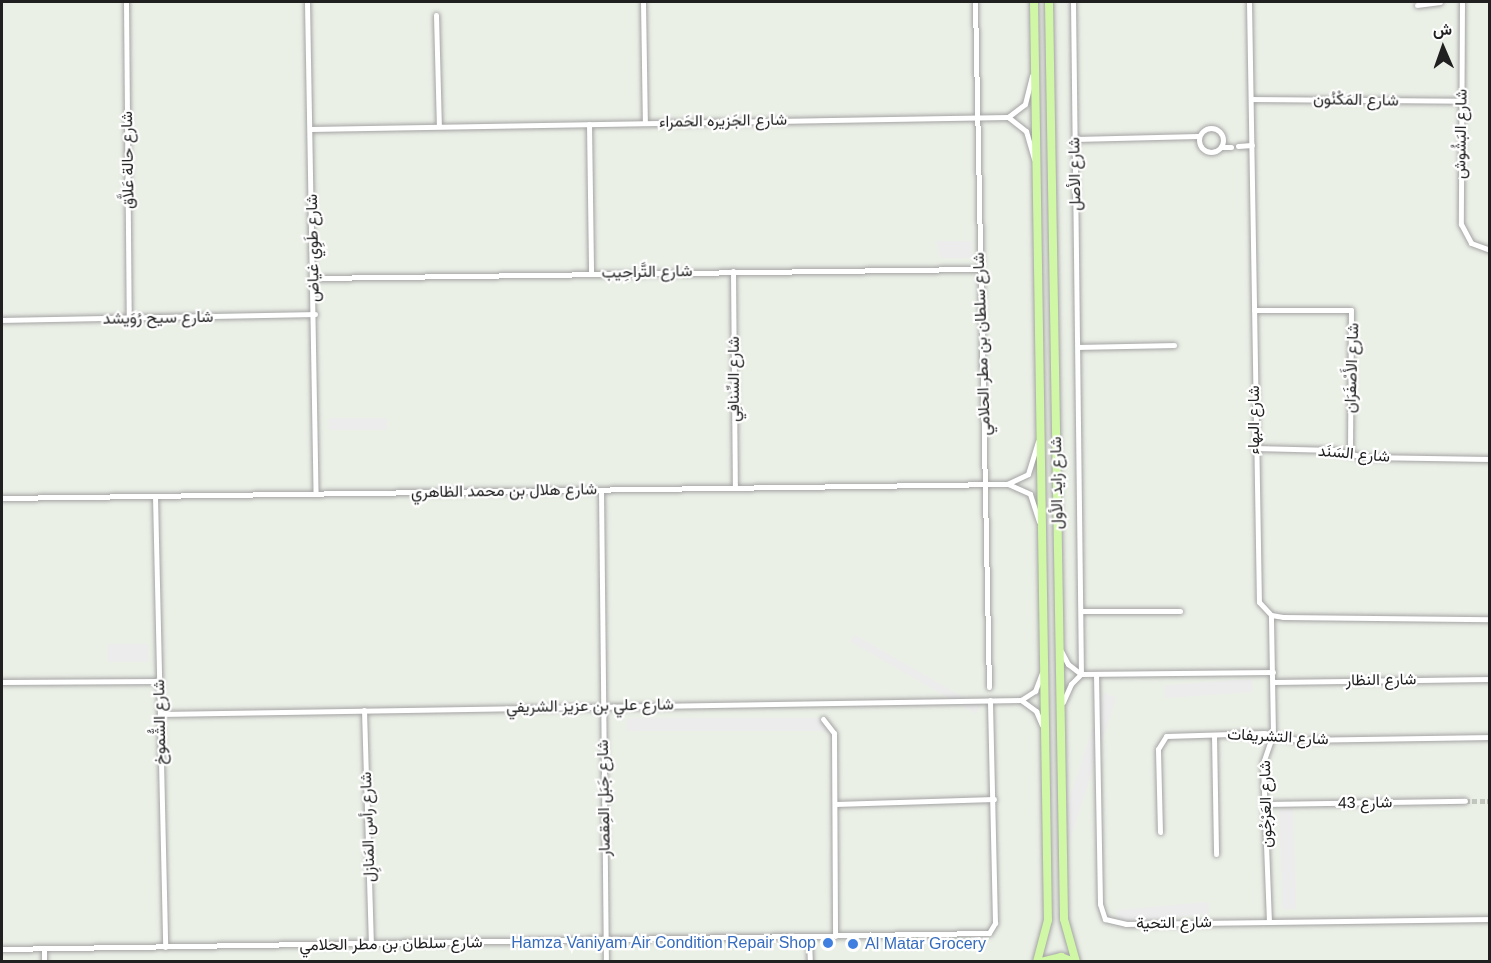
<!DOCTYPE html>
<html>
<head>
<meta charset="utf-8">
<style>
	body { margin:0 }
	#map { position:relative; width:1491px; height:963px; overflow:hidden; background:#ebf0e7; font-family:Helvetica,Vazirmatn,sans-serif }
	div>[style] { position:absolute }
	.parking>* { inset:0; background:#ececec; transform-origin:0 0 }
	.minor-tunnel>* { height:5px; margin-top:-2.5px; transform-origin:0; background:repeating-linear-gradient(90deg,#c2c6bf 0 5px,transparent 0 7.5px) }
	.roads { filter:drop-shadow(0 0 2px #a4a4a4) drop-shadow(0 0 2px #a4a4a4) }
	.minor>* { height:5px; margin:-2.5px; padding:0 2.5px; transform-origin:2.5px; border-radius:2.5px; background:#fff }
	.minor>.ring { margin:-2.5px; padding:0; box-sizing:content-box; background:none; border:5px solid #fff; border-radius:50% }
	.primary>* { height:8px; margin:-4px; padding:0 4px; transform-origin:4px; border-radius:4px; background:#d0f7a5 }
	.dots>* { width:16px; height:16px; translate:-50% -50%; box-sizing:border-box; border:3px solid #fff; border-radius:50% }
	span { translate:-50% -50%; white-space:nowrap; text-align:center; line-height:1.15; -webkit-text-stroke:4.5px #fff; paint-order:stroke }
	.street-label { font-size:16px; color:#202020 }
	.shop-label { font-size:16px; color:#366cbe }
	.right { translate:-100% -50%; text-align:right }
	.left { translate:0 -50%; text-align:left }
	.frame { position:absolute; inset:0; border:3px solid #202020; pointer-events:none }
	.north { position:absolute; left:1413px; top:18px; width:60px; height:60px; -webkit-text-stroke:4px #fff; paint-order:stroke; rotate:358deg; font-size:16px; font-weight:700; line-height:24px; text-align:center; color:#202020 }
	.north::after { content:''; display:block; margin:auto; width:21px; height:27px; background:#202020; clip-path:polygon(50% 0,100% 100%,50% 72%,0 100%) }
</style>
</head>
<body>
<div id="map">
	<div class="parking">
		<div style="clip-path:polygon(936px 241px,971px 241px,972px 258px,941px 258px)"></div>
		<div style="left:329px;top:418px;width:58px;height:12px"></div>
		<div style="left:148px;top:644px;width:18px;height:40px;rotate:90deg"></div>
		<div style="left:1252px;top:679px;width:13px;height:88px;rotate:86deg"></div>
		<div style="left:1104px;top:693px;width:13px;height:163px;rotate:18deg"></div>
		<div style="left:980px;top:707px;width:8px;height:145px;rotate:120deg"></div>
		<div style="left:829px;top:718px;width:13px;height:202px;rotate:90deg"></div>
		<div style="left:1293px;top:809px;width:100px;height:14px;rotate:88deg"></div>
		<div style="left:1208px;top:902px;width:12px;height:91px;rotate:85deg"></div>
	</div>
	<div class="minor-tunnel">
		<div style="left:1465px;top:801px;width:25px"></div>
	</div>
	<div class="roads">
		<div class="minor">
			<div style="left:126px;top:2px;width:316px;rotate:89.5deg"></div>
			<div style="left:307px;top:2px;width:492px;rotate:89deg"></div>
			<div style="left:643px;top:2px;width:121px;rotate:89.1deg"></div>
			<div style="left:975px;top:2px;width:685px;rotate:88.83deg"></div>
			<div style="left:1073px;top:2px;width:672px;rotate:89.32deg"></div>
			<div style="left:1249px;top:2px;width:600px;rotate:89.05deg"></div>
			<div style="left:1259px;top:602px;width:18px;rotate:47deg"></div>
			<div style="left:1271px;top:615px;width:12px;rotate:9deg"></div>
			<div style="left:1283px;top:617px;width:207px;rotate:0.6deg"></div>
			<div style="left:1462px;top:2px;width:222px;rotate:90.3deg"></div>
			<div style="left:1461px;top:224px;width:21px;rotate:62deg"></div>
			<div style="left:1471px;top:243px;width:20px;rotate:20deg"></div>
			<div style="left:1417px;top:5px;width:23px;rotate:-7deg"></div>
			<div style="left:436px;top:15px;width:111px;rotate:88.5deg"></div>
			<div style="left:1251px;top:99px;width:210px;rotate:0.5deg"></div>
			<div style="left:1008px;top:117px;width:23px;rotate:38deg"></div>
			<div style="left:1026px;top:131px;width:29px;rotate:74deg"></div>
			<div style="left:589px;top:124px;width:150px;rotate:89.2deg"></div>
			<div class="ring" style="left:1199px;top:128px;width:19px;height:19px"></div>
			<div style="left:310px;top:129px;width:698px;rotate:-0.98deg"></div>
			<div style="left:1008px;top:117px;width:21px;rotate:-37deg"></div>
			<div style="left:1025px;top:104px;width:29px;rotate:-76deg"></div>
			<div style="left:1075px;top:139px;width:123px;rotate:-1.4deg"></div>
			<div style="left:1238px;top:146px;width:14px;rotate:-4deg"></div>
			<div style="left:1221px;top:147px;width:10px"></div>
			<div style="left:733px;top:271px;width:217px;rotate:89.5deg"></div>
			<div style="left:315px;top:278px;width:665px;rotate:-0.78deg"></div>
			<div style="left:1254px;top:310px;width:97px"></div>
			<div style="left:1351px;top:310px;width:143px;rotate:90.4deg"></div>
			<div style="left:2px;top:320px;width:313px;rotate:-1.1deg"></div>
			<div style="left:1078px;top:347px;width:96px;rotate:-1.2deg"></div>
			<div style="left:1254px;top:448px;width:80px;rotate:1.4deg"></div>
			<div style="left:1334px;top:450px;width:32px;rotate:13deg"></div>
			<div style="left:1365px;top:457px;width:125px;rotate:0.9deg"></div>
			<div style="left:1008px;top:484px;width:24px;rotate:24deg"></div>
			<div style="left:1030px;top:494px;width:29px;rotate:72deg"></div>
			<div style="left:601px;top:490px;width:472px;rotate:89.4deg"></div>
			<div style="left:155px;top:496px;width:451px;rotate:88.7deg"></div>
			<div style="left:2px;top:498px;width:1005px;rotate:-0.8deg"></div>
			<div style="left:1007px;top:484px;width:23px;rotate:-25deg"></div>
			<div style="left:1028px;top:474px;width:34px;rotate:-73deg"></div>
			<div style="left:1081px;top:611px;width:99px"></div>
			<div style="left:1061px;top:651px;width:15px;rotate:62deg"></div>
			<div style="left:1068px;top:664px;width:16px;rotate:38deg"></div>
			<div style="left:1081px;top:674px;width:192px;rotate:-0.6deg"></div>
			<div style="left:1096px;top:674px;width:230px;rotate:89deg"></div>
			<div style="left:1100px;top:904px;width:16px;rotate:72deg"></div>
			<div style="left:1105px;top:919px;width:22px;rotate:13deg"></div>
			<div style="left:1126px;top:924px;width:364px;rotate:-0.8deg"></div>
			<div style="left:2px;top:682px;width:157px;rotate:-0.4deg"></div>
			<div style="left:1273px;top:682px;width:217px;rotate:-0.8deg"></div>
			<div style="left:1021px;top:700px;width:19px;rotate:36deg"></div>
			<div style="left:1036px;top:711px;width:15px;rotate:67deg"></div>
			<div style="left:1063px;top:702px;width:20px;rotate:-66deg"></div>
			<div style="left:1071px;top:684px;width:14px;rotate:-45deg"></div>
			<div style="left:364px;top:710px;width:234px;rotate:88.3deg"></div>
			<div style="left:160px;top:714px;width:861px;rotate:-0.93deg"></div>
			<div style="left:1021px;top:700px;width:17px;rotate:-33deg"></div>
			<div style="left:1035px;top:691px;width:19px;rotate:-69deg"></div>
			<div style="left:823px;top:719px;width:18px;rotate:52deg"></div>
			<div style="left:834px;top:733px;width:203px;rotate:89.7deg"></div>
			<div style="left:1214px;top:735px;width:119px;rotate:89deg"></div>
			<div style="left:835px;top:804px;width:159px;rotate:-1.8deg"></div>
			<div style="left:1265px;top:804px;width:200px;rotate:-0.9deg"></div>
			<div style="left:1160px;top:832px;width:83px;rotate:-91.4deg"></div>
			<div style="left:1158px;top:749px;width:15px;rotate:-58deg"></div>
			<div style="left:1166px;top:736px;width:98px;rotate:-1.8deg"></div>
			<div style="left:1264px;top:733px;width:34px;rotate:12deg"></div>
			<div style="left:1297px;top:740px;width:193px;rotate:-0.9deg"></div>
			<div style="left:1269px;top:922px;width:159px;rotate:-92.2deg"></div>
			<div style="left:1263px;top:763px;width:31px;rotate:-71deg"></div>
			<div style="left:1273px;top:734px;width:119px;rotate:-91deg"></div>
			<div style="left:809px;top:937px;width:25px;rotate:88deg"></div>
			<div style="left:2px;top:949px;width:987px;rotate:-0.93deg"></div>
			<div style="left:989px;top:933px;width:12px;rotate:-59deg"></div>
			<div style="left:995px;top:923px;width:223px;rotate:-91.3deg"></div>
			<div style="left:44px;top:962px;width:14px;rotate:-90deg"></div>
		</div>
		<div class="primary">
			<div style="left:1034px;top:2px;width:918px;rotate:89.13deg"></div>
			<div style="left:1048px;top:920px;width:43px;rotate:104.7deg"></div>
			<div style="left:1049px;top:2px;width:917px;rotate:89.06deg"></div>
			<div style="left:1064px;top:919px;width:45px;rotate:74.4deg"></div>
			<div style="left:1041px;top:962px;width:21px;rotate:-14deg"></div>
			<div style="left:1061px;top:957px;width:14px;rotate:21deg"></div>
		</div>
	</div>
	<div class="dots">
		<div style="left:828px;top:943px;background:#3f7fe0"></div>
		<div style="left:853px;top:944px;background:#3f7fe0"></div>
	</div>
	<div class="street-label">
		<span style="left:1356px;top:100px;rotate:1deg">شارع المَكْنُون</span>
		<span style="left:723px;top:121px;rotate:-1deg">شارع الجَزيره الحَمراء</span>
		<span style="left:1461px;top:134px;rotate:-89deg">شارع البَشُوش</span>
		<span style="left:128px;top:160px;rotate:-91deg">شارع حالة عَلاَّق</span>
		<span style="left:1075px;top:174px;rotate:-91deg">شارع الأصل</span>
		<span style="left:313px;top:248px;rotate:-91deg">شارع طَوِي غياض</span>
		<span style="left:647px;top:272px;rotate:-1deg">شارع التَّراحِيب</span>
		<span style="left:158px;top:318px;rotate:-1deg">شارع سيح رُوَيشد</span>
		<span style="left:982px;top:344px;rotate:-92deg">شارع سلطان بن مطر الحلامي</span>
		<span style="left:1352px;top:368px;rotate:-88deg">شارع الأَصْفَرَان</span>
		<span style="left:734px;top:379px;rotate:-90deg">شارع السِّنافِي</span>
		<span style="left:1254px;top:420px;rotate:-90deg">شارع البهاء</span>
		<span style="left:1354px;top:454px;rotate:5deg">شارع السَنَد</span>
		<span style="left:1057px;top:483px;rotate:-91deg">شارع زايد الأول</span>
		<span style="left:504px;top:491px;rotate:-1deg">شارع هلال بن محمد الظاهري</span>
		<span style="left:1381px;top:680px;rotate:-1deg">شارع النظار</span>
		<span style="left:590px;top:706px;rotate:-1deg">شارع علي بن عزيز الشريفي</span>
		<span style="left:160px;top:722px;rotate:-91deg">شارع الشُّموخ</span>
		<span style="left:1278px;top:737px;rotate:3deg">شارع التشريفات</span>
		<span style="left:604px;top:798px;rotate:-91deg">شارع جَبَل المِقصار</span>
		<span style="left:1365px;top:803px;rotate:-1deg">شارع 43</span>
		<span style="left:1266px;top:804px;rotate:-91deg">شارع العَرْجُون</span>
		<span style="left:368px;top:827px;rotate:-92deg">شارع رأس المَنازِل</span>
		<span style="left:1174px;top:923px;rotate:-1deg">شارع التحية</span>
		<span style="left:391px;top:944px;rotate:-1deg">شارع سلطان بن مطر الحلامي</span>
	</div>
	<div class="shop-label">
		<span class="right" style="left:816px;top:943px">Hamza Vaniyam Air Condition Repair Shop</span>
		<span class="left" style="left:865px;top:944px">Al Matar Grocery</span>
	</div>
	<div class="frame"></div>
	<div class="north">ش</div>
</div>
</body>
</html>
